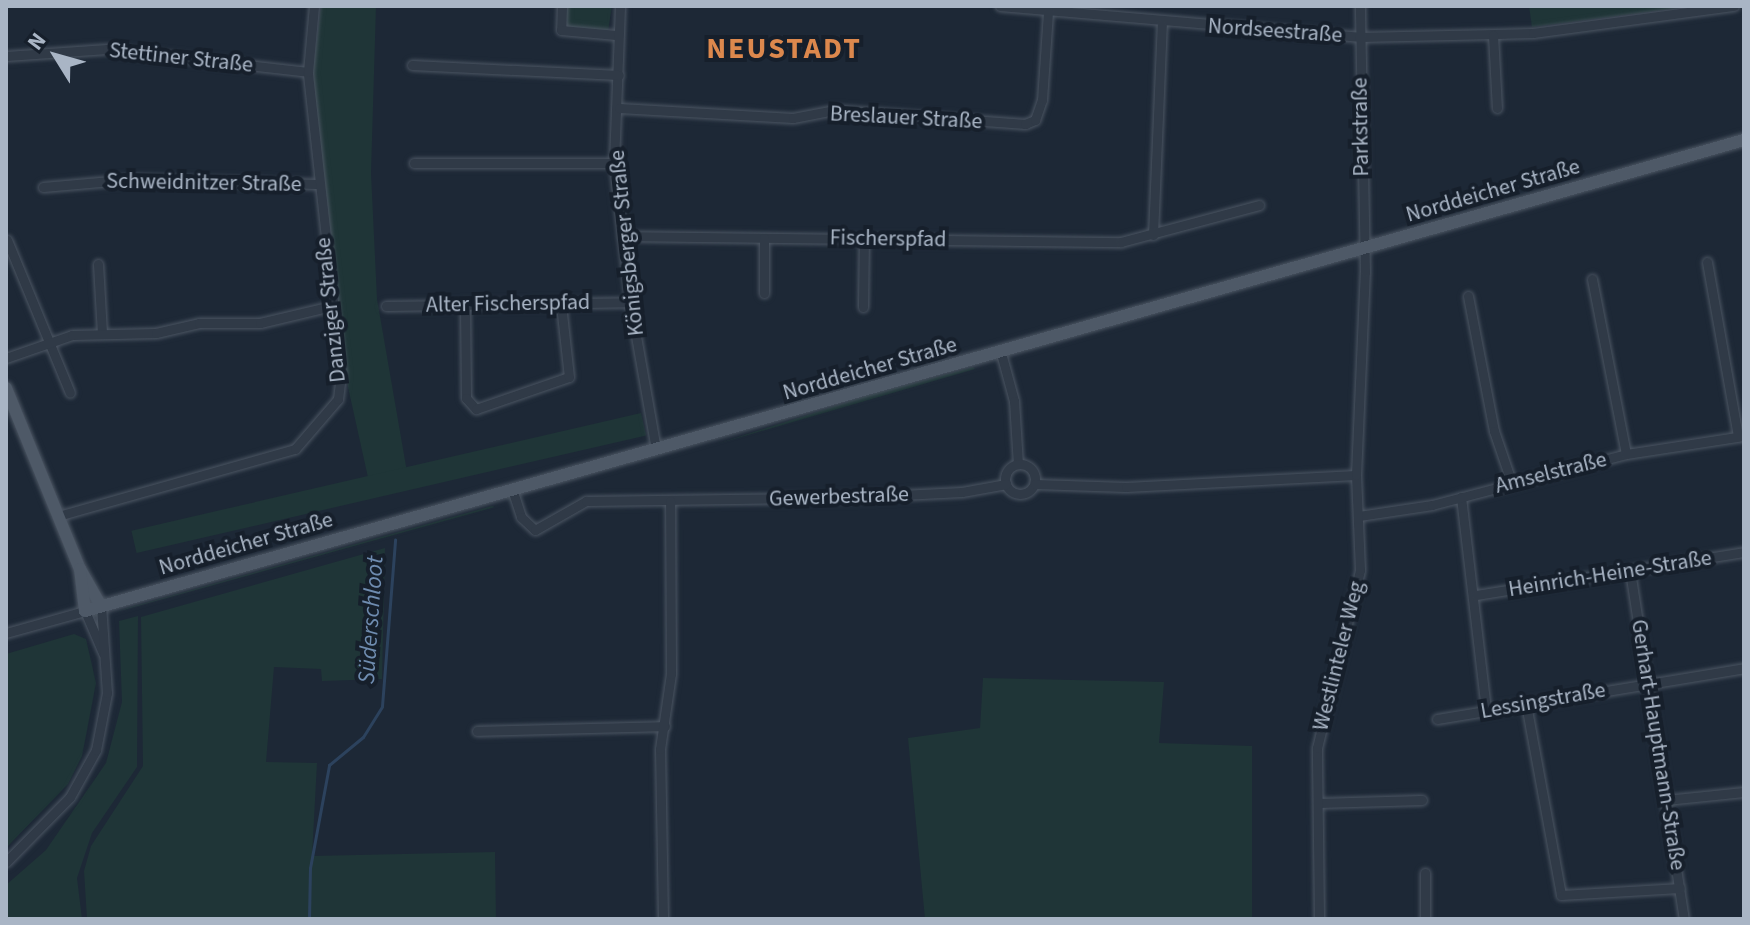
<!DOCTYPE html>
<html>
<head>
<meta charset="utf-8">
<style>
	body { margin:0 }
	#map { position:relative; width:1750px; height:925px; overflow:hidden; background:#1d2836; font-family:"Source Sans 3",sans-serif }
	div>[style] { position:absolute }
	.green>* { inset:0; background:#1f3537; transform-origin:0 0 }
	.stream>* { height:3px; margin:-1.5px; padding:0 1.5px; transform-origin:1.5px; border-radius:1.5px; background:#2c425d }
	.roads { filter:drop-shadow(0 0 2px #4b5562) drop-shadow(0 0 2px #4b5562) }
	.minor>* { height:9px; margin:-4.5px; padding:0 4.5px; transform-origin:4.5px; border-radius:4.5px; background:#303a47 }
	.minor>.ring { margin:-4.5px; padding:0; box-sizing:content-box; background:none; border:9px solid #303a47; border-radius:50% }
	.major>* { height:12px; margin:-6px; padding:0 6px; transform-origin:6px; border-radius:6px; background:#4e5967 }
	span { translate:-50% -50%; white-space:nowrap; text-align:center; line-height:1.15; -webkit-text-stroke:8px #161f2b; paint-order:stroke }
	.street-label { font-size:22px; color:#a9b5c5 }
	.water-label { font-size:24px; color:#6f8cb0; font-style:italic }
	.district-label { font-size:30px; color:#dc884d; font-weight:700; letter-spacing:2px }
	.frame { position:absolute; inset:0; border:8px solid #a9b5c5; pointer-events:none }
	.north { position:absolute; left:16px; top:16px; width:80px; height:80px; -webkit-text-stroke:6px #161f2b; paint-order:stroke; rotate:307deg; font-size:22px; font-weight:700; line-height:32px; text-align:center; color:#a9b5c5 }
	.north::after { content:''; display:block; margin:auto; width:28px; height:36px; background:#a9b5c5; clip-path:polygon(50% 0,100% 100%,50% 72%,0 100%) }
</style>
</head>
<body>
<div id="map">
	<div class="green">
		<div style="clip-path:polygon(321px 6px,376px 6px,371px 173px,377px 299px,407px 472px,369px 482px,348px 387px,322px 184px,313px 71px)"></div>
		<div style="clip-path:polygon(565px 6px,612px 6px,608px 31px,563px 27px)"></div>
		<div style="clip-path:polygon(1529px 6px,1694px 6px,1532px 27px)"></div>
		<div style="clip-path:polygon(973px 367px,975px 369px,717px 444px,869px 395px)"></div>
		<div style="left:641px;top:413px;width:23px;height:523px;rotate:77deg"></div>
		<div style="clip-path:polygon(492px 506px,495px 507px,116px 612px,131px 607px)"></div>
		<div style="clip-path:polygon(385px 548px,382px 679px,322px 681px,321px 669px,274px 667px,266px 762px,317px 763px,312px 856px,495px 852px,496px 919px,87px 919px,84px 871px,91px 846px,143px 766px,141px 617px)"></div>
		<div style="clip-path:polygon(138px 616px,137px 767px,92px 833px,77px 878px,82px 919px,6px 919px,6px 885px,46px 850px,106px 763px,122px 702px,119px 621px)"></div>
		<div style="clip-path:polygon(74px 634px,86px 639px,96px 683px,82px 756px,68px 784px,6px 848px,6px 654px)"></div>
		<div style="clip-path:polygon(983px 678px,1164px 682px,1159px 743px,1252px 746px,1252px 919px,925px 919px,908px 738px,980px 728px)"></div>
	</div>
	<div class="stream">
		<div style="left:309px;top:919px;width:51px;rotate:-88.9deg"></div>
		<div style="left:310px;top:868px;width:105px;rotate:-79.5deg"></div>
		<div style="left:329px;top:765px;width:44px;rotate:-39.5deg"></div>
		<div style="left:363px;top:737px;width:36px;rotate:-58deg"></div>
		<div style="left:382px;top:706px;width:167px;rotate:-85.5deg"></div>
	</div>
	<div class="roads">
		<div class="minor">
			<div style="left:562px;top:6px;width:24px;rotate:92deg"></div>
			<div style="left:561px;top:30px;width:55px;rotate:5.2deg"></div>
			<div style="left:620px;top:6px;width:157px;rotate:92.2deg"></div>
			<div style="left:614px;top:163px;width:140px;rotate:83.4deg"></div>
			<div style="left:630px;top:302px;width:150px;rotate:80deg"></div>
			<div style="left:1000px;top:6px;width:360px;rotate:4.9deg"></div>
			<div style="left:1359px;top:37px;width:174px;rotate:-1.3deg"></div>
			<div style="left:1533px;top:33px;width:203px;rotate:-7.7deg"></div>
			<div style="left:1493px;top:35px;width:73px;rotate:86.9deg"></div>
			<div style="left:6px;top:56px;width:101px;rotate:-4deg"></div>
			<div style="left:107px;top:49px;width:202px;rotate:6.5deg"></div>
			<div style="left:412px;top:65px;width:207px;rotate:2.8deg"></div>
			<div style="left:619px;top:108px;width:174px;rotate:3.3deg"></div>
			<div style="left:793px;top:118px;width:43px;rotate:-10.8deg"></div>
			<div style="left:835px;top:110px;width:191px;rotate:4.2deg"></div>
			<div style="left:1025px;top:124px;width:11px;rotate:-22deg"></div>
			<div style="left:1035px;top:120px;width:21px;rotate:-71deg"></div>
			<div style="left:1042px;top:100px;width:89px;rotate:-86.1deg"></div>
			<div style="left:414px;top:163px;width:200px"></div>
			<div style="left:43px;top:187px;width:91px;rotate:-5deg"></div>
			<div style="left:134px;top:179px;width:183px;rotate:1.6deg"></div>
			<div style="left:1153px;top:235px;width:211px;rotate:-87.6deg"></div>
			<div style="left:622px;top:236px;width:499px;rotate:0.7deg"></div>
			<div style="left:1121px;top:242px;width:143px;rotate:-15deg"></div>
			<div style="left:764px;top:238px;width:55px;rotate:90deg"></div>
			<div style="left:7px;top:240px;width:165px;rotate:67.6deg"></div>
			<div style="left:1707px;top:262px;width:177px;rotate:79.9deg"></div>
			<div style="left:98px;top:264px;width:69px;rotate:86.7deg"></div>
			<div style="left:1592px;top:279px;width:178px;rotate:79deg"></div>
			<div style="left:1468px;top:296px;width:137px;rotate:79.1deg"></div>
			<div style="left:1494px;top:431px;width:53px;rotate:71.2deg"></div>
			<div style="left:465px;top:304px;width:94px;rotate:89.4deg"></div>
			<div style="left:466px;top:398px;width:15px;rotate:48deg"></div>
			<div style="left:476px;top:409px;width:98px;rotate:-19deg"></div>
			<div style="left:569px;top:377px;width:73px;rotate:-96.3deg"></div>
			<div style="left:386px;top:306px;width:244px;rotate:-0.9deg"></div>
			<div style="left:863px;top:307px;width:68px;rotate:-89.2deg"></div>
			<div style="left:1001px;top:353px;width:50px;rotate:74.8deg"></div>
			<div style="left:1014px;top:401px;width:63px;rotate:86.4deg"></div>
			<div style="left:6px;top:358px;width:70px;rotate:-19.2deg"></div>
			<div style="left:72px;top:335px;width:84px;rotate:-1.4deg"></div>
			<div style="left:156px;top:333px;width:44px;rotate:-13.1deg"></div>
			<div style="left:199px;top:323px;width:61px"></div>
			<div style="left:260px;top:323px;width:74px;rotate:-13.3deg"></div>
			<div class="ring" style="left:1005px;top:464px;width:21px;height:21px"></div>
			<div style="left:1035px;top:484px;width:91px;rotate:1.9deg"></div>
			<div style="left:1126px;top:487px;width:230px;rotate:-3deg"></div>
			<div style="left:513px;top:492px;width:26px;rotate:72deg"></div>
			<div style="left:521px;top:517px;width:19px;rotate:43deg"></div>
			<div style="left:535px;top:530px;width:59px;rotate:-29.6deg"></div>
			<div style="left:586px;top:501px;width:274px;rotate:-0.8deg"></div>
			<div style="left:860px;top:497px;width:102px;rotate:-2.8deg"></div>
			<div style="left:962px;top:492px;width:45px;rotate:-10.3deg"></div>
			<div style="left:1461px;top:497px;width:215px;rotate:83.3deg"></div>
			<div style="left:58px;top:516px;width:246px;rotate:-15.8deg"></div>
			<div style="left:295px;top:449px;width:66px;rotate:-49.3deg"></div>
			<div style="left:338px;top:399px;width:26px;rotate:-83deg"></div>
			<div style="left:341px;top:373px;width:303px;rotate:-96.3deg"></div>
			<div style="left:308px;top:72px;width:66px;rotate:-84.8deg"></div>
			<div style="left:1359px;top:516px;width:74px;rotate:-8.6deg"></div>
			<div style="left:1432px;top:505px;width:201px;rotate:-14.7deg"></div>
			<div style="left:1626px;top:454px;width:119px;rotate:-8.7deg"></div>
			<div style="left:1630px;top:571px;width:352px;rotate:81.2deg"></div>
			<div style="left:1476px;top:595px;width:271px;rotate:-9.1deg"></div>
			<div style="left:6px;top:633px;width:82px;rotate:-15.6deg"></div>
			<div style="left:85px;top:611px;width:46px;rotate:66.8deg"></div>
			<div style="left:1526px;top:704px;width:194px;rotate:79.6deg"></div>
			<div style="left:1561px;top:895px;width:119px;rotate:-3.4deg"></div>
			<div style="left:1437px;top:719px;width:311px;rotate:-9.4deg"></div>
			<div style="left:477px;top:731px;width:188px;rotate:-1.5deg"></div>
			<div style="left:1666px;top:800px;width:78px;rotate:-5.9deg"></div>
			<div style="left:1318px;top:803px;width:104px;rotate:-1.7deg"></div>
			<div style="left:6px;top:862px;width:91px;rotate:-45.4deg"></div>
			<div style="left:70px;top:797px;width:54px;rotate:-61deg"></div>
			<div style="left:96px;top:750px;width:58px;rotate:-79.1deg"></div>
			<div style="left:107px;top:693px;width:87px;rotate:-93.9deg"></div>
			<div style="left:1425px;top:873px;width:46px;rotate:90deg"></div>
			<div style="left:663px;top:919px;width:170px;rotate:-91deg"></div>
			<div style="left:660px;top:749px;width:76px;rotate:-81.7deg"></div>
			<div style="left:671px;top:674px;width:173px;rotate:-90.3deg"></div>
			<div style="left:1319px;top:919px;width:171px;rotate:-90.7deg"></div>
			<div style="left:1317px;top:748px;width:183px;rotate:-76.4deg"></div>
			<div style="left:1360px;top:570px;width:95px;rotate:-92.4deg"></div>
			<div style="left:1356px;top:475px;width:203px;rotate:-87.5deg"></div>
			<div style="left:1365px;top:272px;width:266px;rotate:-91.1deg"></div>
		</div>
		<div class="major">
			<div style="left:6px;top:388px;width:196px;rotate:67.8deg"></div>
			<div style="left:80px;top:569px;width:43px;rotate:60.4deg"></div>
			<div style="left:80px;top:569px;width:42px;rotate:83.2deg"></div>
			<div style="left:85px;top:611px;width:1725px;rotate:-15.85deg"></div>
		</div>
	</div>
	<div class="street-label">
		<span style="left:1275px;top:31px;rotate:4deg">Nordseestraße</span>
		<span style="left:181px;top:58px;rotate:6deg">Stettiner Straße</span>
		<span style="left:906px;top:118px;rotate:3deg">Breslauer Straße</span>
		<span style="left:1361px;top:127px;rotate:-91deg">Parkstraße</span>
		<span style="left:204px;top:183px;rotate:1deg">Schweidnitzer Straße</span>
		<span style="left:1493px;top:191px;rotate:-16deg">Norddeicher Straße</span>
		<span style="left:888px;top:239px;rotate:1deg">Fischerspfad</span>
		<span style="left:627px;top:243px;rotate:-96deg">Königsberger Straße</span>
		<span style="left:508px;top:304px;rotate:-1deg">Alter Fischerspfad</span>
		<span style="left:331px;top:310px;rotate:-96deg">Danziger Straße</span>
		<span style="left:870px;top:369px;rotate:-16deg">Norddeicher Straße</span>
		<span style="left:1551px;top:473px;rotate:-14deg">Amselstraße</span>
		<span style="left:839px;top:497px;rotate:-2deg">Gewerbestraße</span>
		<span style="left:246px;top:544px;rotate:-16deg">Norddeicher Straße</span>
		<span style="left:1610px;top:574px;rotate:-9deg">Heinrich-Heine-Straße</span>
		<span style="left:1339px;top:656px;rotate:-76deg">Westlinteler Weg</span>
		<span style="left:1543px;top:701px;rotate:-10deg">Lessingstraße</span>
		<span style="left:1658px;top:745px;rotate:81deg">Gerhart-Hauptmann-Straße</span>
	</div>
	<div class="water-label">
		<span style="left:371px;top:620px;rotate:-86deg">Süderschloot</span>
	</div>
	<div class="district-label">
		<span style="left:784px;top:49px">NEUSTADT</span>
	</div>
	<div class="frame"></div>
	<div class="north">N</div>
</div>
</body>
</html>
